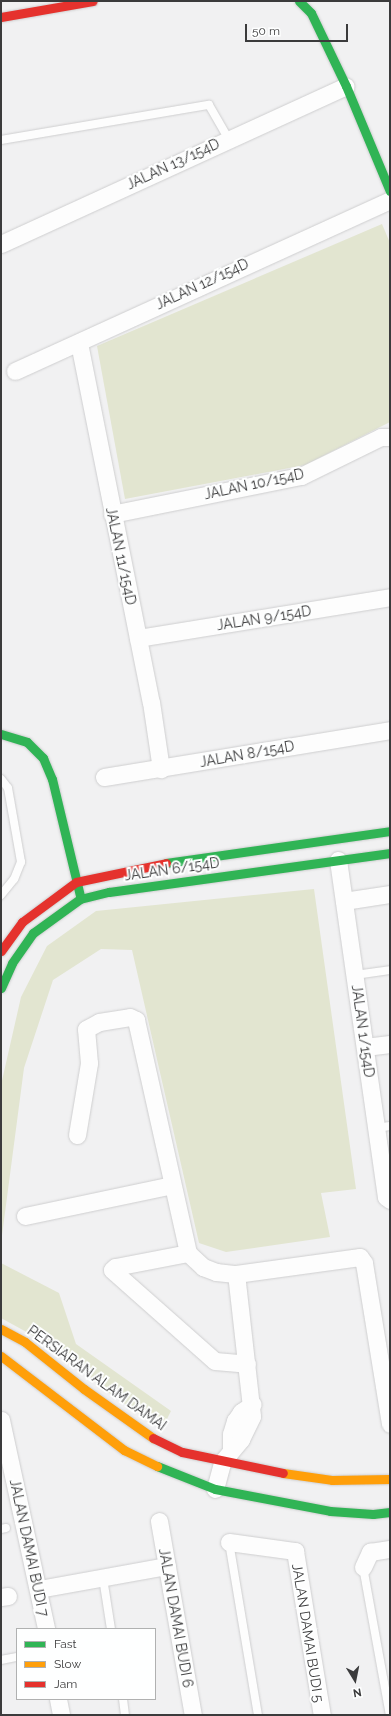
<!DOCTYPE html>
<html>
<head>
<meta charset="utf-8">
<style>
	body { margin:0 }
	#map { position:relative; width:391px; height:1716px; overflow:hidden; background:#f1f1f2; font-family:Raleway,sans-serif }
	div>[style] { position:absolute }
	.green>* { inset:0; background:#e2e5d0 }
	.roads { filter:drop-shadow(0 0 1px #cececf) drop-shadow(0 0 1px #cececf) }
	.lane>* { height:8px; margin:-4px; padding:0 4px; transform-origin:4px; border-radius:4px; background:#fdfdfd }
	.street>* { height:17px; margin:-8.5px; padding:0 8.5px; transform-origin:8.5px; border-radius:8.5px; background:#fdfdfd }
	.fast>* { height:9px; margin:-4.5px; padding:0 4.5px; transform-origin:4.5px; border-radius:4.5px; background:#30b455 }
	.slow>* { height:9px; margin:-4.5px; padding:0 4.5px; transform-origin:4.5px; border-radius:4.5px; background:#ff9f0a }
	.jam>* { height:9px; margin:-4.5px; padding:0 4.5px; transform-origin:4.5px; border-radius:4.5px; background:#e5322d }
	span { translate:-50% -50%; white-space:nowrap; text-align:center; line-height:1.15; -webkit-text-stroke:4px #feffff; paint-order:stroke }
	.street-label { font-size:14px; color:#3b3b3c }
	.frame { position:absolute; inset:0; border:2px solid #3b3b3c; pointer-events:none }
	.legend { position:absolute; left:16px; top:1628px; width:140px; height:72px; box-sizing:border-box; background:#feffff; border:1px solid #b0b1b1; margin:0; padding:5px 7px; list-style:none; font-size:12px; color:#3b3b3c }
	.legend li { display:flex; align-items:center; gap:8px; height:20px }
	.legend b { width:20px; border:1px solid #b0b1b1 }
	.north { position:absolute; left:335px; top:1660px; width:40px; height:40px; -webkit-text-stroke:3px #feffff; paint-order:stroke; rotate:170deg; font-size:11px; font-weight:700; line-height:16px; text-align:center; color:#3b3b3c }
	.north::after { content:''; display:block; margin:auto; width:14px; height:18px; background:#3b3b3c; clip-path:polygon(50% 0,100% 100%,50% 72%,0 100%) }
	.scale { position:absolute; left:245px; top:24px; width:103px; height:18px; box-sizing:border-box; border:2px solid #3b3b3c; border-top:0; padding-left:5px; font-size:12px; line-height:14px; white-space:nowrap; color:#3b3b3c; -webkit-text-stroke:3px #feffff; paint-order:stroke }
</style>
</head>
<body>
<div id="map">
	<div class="green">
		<div style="clip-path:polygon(382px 224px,390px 243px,390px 422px,305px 465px,125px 499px,97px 346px)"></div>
		<div style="clip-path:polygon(314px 889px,356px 1189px,321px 1193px,330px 1237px,226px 1252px,199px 1243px,132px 950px,101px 949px,53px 980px,24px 1068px,1px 1243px,1px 1085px,21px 997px,47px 946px,96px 911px)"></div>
		<div style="clip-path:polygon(1px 1263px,59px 1293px,76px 1344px,171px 1411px,162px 1429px,113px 1396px,52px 1346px,1px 1318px)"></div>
	</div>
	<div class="roads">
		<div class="lane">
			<div style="left:1px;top:140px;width:211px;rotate:-9.6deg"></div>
			<div style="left:209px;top:105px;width:38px;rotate:60deg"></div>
			<div style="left:1px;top:779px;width:11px;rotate:52deg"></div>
			<div style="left:8px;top:788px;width:75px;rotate:80deg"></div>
			<div style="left:21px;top:862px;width:18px;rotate:112deg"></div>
			<div style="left:14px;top:879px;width:21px;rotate:129deg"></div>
			<div style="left:355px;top:975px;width:35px;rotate:-8deg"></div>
			<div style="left:376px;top:1128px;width:14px;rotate:-8deg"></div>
			<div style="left:1px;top:1529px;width:5px;rotate:-11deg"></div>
			<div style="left:229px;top:1542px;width:175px;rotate:80.5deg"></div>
			<div style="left:363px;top:1567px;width:150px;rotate:79.7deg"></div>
			<div style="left:103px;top:1578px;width:52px;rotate:81.1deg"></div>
			<div style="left:1px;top:1660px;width:15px;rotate:-11deg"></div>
			<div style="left:123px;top:1699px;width:16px;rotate:83deg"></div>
		</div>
		<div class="street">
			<div style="left:1px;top:244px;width:379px;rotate:-24.6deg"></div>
			<div style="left:79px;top:343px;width:366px;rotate:78.7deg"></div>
			<div style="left:151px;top:702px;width:68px;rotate:81.5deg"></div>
			<div style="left:15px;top:371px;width:412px;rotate:-24.5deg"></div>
			<div style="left:112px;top:514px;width:193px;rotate:-11.4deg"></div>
			<div style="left:301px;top:476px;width:89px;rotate:-26deg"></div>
			<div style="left:381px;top:437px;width:9px"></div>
			<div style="left:138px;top:638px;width:255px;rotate:-9.2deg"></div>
			<div style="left:104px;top:777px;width:290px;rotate:-9.3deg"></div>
			<div style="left:338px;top:860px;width:340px;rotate:81.9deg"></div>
			<div style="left:386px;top:1197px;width:5px;rotate:37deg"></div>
			<div style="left:344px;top:901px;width:47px;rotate:-8.7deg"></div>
			<div style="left:365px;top:1047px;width:25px;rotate:-7deg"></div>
			<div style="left:77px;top:1135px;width:73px;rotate:-80.5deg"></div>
			<div style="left:89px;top:1063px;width:34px;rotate:-95deg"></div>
			<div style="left:86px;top:1029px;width:15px;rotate:-28deg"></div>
			<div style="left:99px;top:1022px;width:31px;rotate:-9deg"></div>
			<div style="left:130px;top:1017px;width:7px;rotate:27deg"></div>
			<div style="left:136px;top:1020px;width:239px;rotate:77.4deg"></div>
			<div style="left:188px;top:1253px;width:21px;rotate:43deg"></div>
			<div style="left:203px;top:1267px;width:14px;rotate:21deg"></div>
			<div style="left:216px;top:1272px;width:20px;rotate:6deg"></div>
			<div style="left:236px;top:1274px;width:125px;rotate:-7.8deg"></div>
			<div style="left:360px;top:1257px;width:7px;rotate:56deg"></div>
			<div style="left:364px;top:1263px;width:163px;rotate:80.8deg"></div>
			<div style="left:25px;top:1216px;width:150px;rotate:-11.9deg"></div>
			<div style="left:188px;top:1253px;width:74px;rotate:169.1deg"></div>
			<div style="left:115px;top:1267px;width:4px;rotate:135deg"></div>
			<div style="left:112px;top:1270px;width:137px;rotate:41.5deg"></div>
			<div style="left:215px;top:1361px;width:32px;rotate:5deg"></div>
			<div style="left:1px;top:1420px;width:214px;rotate:77.8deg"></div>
			<div style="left:231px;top:1449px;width:15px;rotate:-90deg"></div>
			<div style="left:231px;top:1434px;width:14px;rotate:-73deg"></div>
			<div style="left:235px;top:1421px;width:11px;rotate:-56deg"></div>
			<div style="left:241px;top:1412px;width:14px;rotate:-34deg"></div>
			<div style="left:215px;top:1489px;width:28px;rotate:-75deg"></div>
			<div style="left:222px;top:1462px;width:30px;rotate:-50deg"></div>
			<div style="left:241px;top:1439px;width:25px;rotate:-64deg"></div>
			<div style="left:252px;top:1416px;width:143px;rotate:-96.4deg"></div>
			<div style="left:159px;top:1521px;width:197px;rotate:80.1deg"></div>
			<div style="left:229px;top:1542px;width:67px;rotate:7.8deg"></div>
			<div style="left:295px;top:1551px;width:166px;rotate:80.7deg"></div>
			<div style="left:363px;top:1567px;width:17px;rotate:-65deg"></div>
			<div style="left:370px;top:1552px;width:20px;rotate:-9deg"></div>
			<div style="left:39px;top:1589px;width:130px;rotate:-10.2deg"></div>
			<div style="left:1px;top:1597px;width:7px;rotate:-8deg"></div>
			<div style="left:58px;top:1699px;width:16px;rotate:79deg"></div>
		</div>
		<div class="fast">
			<div style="left:299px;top:1px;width:17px;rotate:45deg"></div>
			<div style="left:311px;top:13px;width:81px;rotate:64.4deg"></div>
			<div style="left:346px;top:86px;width:114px;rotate:67.3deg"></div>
			<div style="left:1px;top:734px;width:27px;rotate:17deg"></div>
			<div style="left:27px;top:742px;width:23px;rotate:45deg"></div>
			<div style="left:43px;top:758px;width:23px;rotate:67deg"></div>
			<div style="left:52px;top:779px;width:120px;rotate:76.5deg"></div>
			<div style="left:166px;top:863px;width:226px;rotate:-8.1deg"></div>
			<div style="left:1px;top:988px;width:27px;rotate:-66deg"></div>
			<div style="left:12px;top:963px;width:37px;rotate:-55deg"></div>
			<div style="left:33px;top:933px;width:58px;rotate:-35.9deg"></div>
			<div style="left:80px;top:899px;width:30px;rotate:-14deg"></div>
			<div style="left:109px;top:892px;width:284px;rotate:-7.9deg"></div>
			<div style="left:157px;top:1466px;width:62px;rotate:21.6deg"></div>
			<div style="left:215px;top:1489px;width:117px;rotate:10.8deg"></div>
			<div style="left:330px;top:1511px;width:43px;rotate:4deg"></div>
			<div style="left:373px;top:1514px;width:17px;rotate:-7deg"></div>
		</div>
		<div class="slow">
			<div style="left:1px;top:1329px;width:27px;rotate:28deg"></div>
			<div style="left:25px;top:1342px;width:75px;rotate:38.5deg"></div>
			<div style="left:84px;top:1389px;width:85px;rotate:35.4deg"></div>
			<div style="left:1px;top:1356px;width:155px;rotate:37.4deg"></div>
			<div style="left:124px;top:1450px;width:37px;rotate:26deg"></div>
			<div style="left:283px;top:1473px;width:49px;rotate:8.1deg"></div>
			<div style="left:332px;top:1480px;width:58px;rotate:-1deg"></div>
		</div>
		<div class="jam">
			<div style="left:1px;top:17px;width:93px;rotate:-9.9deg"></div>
			<div style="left:1px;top:951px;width:36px;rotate:-54deg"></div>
			<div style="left:22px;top:922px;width:67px;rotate:-36.5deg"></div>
			<div style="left:76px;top:882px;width:92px;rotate:-11.9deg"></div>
			<div style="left:153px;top:1438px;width:32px;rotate:26deg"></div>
			<div style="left:182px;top:1452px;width:103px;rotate:11.7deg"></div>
		</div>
	</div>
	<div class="street-label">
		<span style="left:173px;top:164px;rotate:-25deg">JALAN 13/154D</span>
		<span style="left:202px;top:284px;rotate:-25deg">JALAN 12/154D</span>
		<span style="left:254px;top:484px;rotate:-12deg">JALAN 10/154D</span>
		<span style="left:121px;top:556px;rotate:78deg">JALAN 11/154D</span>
		<span style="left:264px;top:618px;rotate:-9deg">JALAN 9/154D</span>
		<span style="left:247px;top:754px;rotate:-10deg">JALAN 8/154D</span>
		<span style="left:172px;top:869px;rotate:-8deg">JALAN 6/154D</span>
		<span style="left:363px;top:1031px;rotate:82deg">JALAN 1/154D</span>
		<span style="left:97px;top:1378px;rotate:36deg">PERSIARAN ALAM DAMAI</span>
		<span style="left:29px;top:1548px;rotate:78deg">JALAN DAMAI BUDI 7</span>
		<span style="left:176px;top:1618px;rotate:80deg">JALAN DAMAI BUDI 6</span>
		<span style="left:308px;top:1633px;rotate:81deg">JALAN DAMAI BUDI 5</span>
	</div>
	<div class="frame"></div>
	<ul class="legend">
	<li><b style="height:5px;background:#30b455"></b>Fast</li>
	<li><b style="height:5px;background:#ff9f0a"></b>Slow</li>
	<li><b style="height:5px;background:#e5322d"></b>Jam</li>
	</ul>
	<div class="north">N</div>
	<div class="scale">50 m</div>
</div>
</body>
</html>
